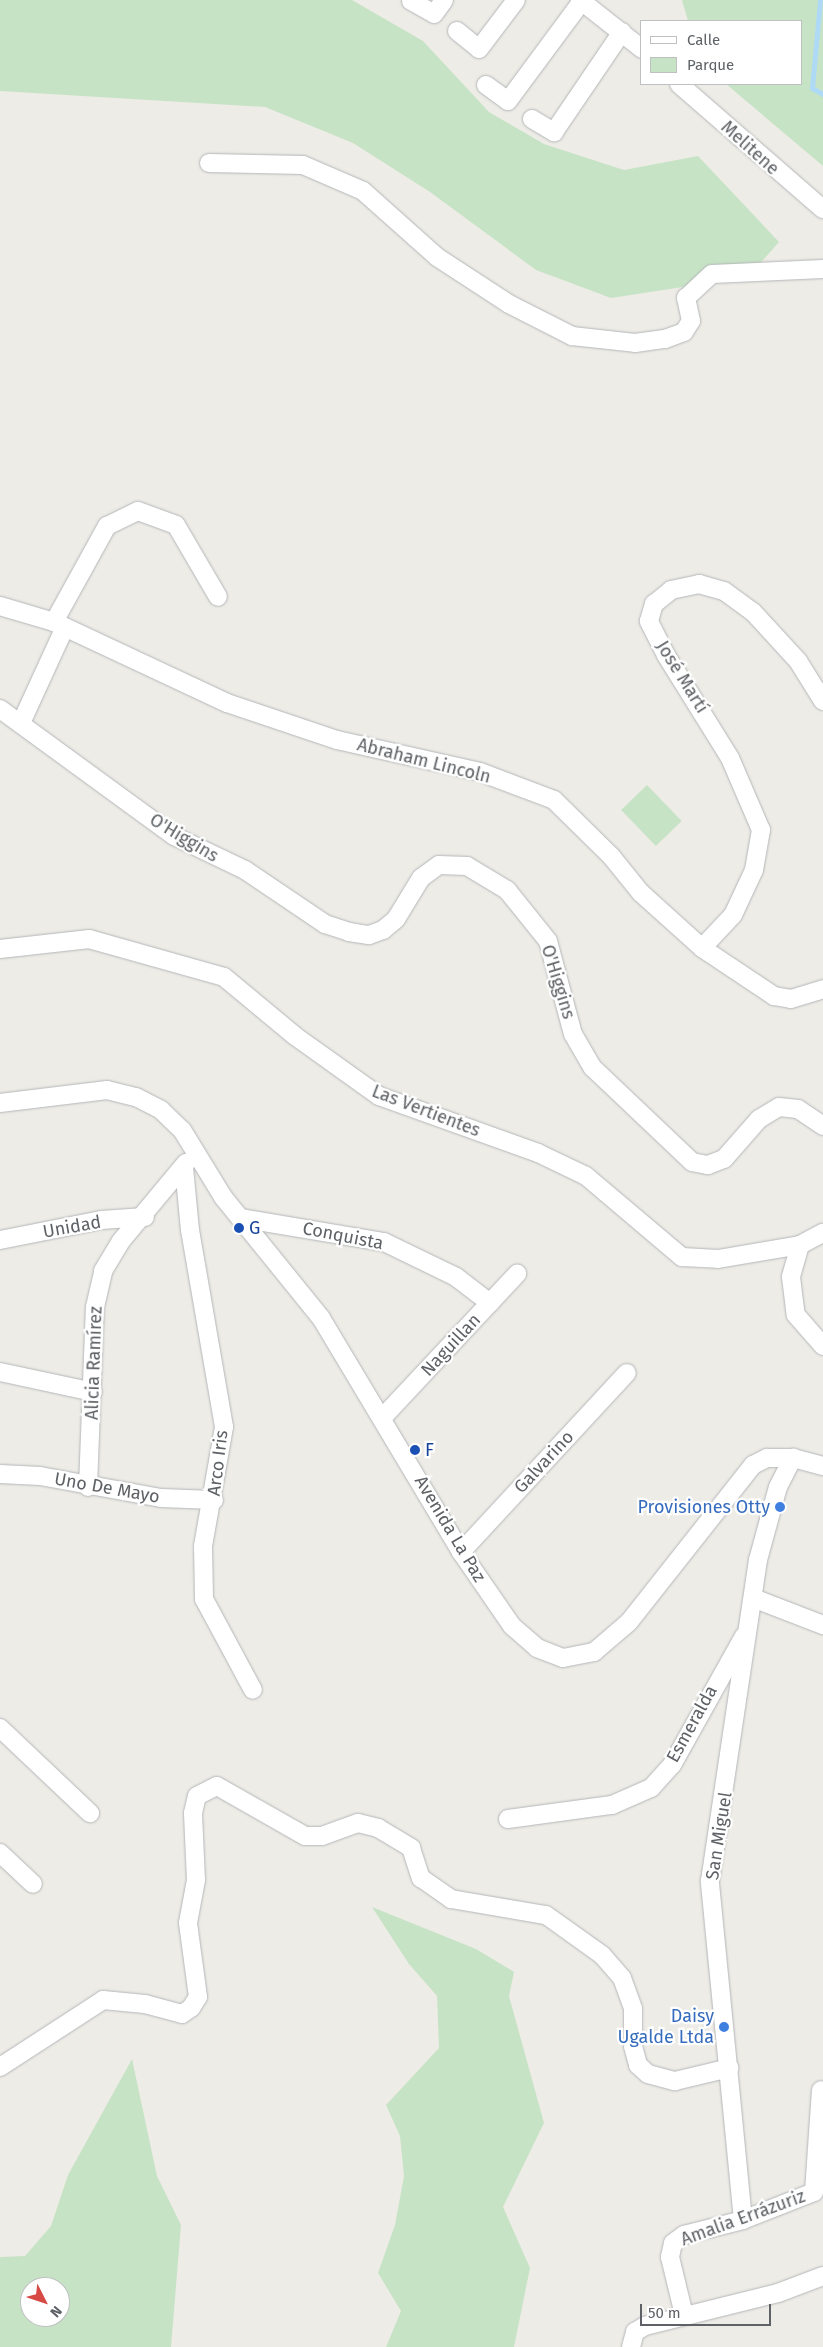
<!DOCTYPE html>
<html>
<head>
<meta charset="utf-8">
<style>
	body { margin:0 }
	#map { position:relative; width:823px; height:2347px; overflow:hidden; background:#eeece6; font-family:"Fira Sans",sans-serif }
	div>[style] { position:absolute }
	.green>* { inset:0; background:#c7e3c6; transform-origin:0 0 }
	.stream>* { height:5px; margin:-2.5px; padding:0 2.5px; transform-origin:2.5px; border-radius:2.5px; background:#afdaf6 }
	.roads { filter:drop-shadow(0 0 1px #b3b6b9) drop-shadow(0 0 1px #b3b6b9) }
	.minor>* { height:18px; margin:-9px; padding:0 9px; transform-origin:9px; border-radius:9px; background:#fff }
	.dots>* { width:14px; height:14px; translate:-50% -50%; box-sizing:border-box; border:2px solid #fff; border-radius:50% }
	span { translate:-50% -50%; white-space:nowrap; text-align:center; line-height:1.15; -webkit-text-stroke:4.5px #fff; paint-order:stroke }
	.street-label { font-size:18px; color:#5e6165 }
	.transit-label { font-size:18px; color:#164399 }
	.left { translate:0 -50%; text-align:left }
	.shop-label { font-size:18px; color:#366cbe }
	.right { translate:-100% -50%; text-align:right }
	.legend { position:absolute; left:640px; top:20px; width:162px; height:65px; box-sizing:border-box; background:#fff; border:1px solid #bfc0c1; margin:0; padding:6px 9px; list-style:none; font-size:15px; color:#5e6165 }
	.legend li { display:flex; align-items:center; gap:10px; height:25px }
	.legend b { width:25px; border:1px solid #bfc0c1 }
	.north { position:absolute; left:20px; top:2277px; width:50px; height:50px; box-sizing:border-box; background:#fff; border:1px solid #bfc0c1; border-radius:50%; rotate:131deg; font-size:14px; font-weight:700; line-height:20px; text-align:center; color:#5e6165 }
	.north::after { content:''; display:block; margin:auto; width:18px; height:22px; background:#d74944; clip-path:polygon(50% 0,100% 100%,50% 72%,0 100%) }
	.scale { position:absolute; left:640px; top:2304px; width:131px; height:22px; box-sizing:border-box; border:2px solid #5e6165; border-top:0; padding-left:6px; font-size:15px; line-height:18px; white-space:nowrap; color:#5e6165; -webkit-text-stroke:4px #fff; paint-order:stroke }
</style>
</head>
<body>
<div id="map">
	<div class="green">
		<div style="clip-path:polygon(0 0,352px 0,423px 41px,489px 112px,544px 144px,624px 170px,698px 156px,779px 242px,748px 277px,611px 298px,536px 270px,430px 192px,353px 143px,265px 107px,0 91px)"></div>
		<div style="clip-path:polygon(682px 0,823px 0,823px 166px,726px 84px,802px 84px,802px 21px,688px 21px)"></div>
		<div style="left:647px;top:785px;width:50px;height:36px;rotate:46deg"></div>
		<div style="clip-path:polygon(372px 1907px,476px 1949px,514px 1972px,509px 1996px,544px 2123px,503px 2207px,530px 2268px,514px 2347px,386px 2347px,401px 2311px,378px 2273px,395px 2225px,404px 2176px,400px 2136px,386px 2105px,439px 2048px,437px 1996px,409px 1964px)"></div>
		<div style="clip-path:polygon(evenodd,132px 2059px,157px 2176px,181px 2225px,171px 2347px,0 2347px,0 2257px,25px 2256px,51px 2226px,68px 2175px,132px 2059px,30px 2287px,60px 2287px,60px 2317px,30px 2317px,30px 2287px)"></div>
	</div>
	<div class="stream">
		<div style="left:820px;top:0;width:88px;rotate:95.2deg"></div>
		<div style="left:812px;top:88px;width:13px;rotate:29deg"></div>
	</div>
	<div class="roads">
		<div class="minor">
			<div style="left:580px;top:0;width:79px;rotate:38.3deg"></div>
			<div style="left:411px;top:1px;width:26px;rotate:29deg"></div>
			<div style="left:434px;top:14px;width:17px;rotate:-54deg"></div>
			<div style="left:457px;top:31px;width:28px;rotate:39deg"></div>
			<div style="left:479px;top:49px;width:61px;rotate:-52.9deg"></div>
			<div style="left:679px;top:84px;width:191px;rotate:41deg"></div>
			<div style="left:486px;top:85px;width:27px;rotate:36deg"></div>
			<div style="left:508px;top:101px;width:124px;rotate:-53.5deg"></div>
			<div style="left:532px;top:119px;width:26px;rotate:31deg"></div>
			<div style="left:554px;top:132px;width:121px;rotate:-55.8deg"></div>
			<div style="left:209px;top:163px;width:94px;rotate:1.2deg"></div>
			<div style="left:303px;top:165px;width:65px;rotate:23.4deg"></div>
			<div style="left:363px;top:191px;width:99px;rotate:41.7deg"></div>
			<div style="left:437px;top:257px;width:86px;rotate:33.1deg"></div>
			<div style="left:509px;top:304px;width:71px;rotate:26.9deg"></div>
			<div style="left:572px;top:336px;width:63px;rotate:6.3deg"></div>
			<div style="left:635px;top:343px;width:30px;rotate:-8deg"></div>
			<div style="left:665px;top:339px;width:20px;rotate:-20deg"></div>
			<div style="left:684px;top:332px;width:13px;rotate:-58deg"></div>
			<div style="left:691px;top:321px;width:24px;rotate:-102deg"></div>
			<div style="left:686px;top:298px;width:35px;rotate:-43deg"></div>
			<div style="left:712px;top:274px;width:111px;rotate:-2.6deg"></div>
			<div style="left:0;top:606px;width:56px;rotate:16.5deg"></div>
			<div style="left:54px;top:622px;width:191px;rotate:25.1deg"></div>
			<div style="left:227px;top:703px;width:116px;rotate:18.6deg"></div>
			<div style="left:337px;top:740px;width:147px;rotate:12.6deg"></div>
			<div style="left:480px;top:772px;width:79px;rotate:20.7deg"></div>
			<div style="left:554px;top:800px;width:80px;rotate:44.5deg"></div>
			<div style="left:611px;top:856px;width:48px;rotate:51deg"></div>
			<div style="left:641px;top:893px;width:82px;rotate:42deg"></div>
			<div style="left:702px;top:948px;width:87px;rotate:33.7deg"></div>
			<div style="left:774px;top:996px;width:17px;rotate:10deg"></div>
			<div style="left:791px;top:999px;width:34px;rotate:-17deg"></div>
			<div style="left:54px;top:622px;width:110px;rotate:-61.1deg"></div>
			<div style="left:107px;top:526px;width:34px;rotate:-26deg"></div>
			<div style="left:138px;top:511px;width:40px;rotate:20.2deg"></div>
			<div style="left:176px;top:525px;width:83px;rotate:59.7deg"></div>
			<div style="left:0;top:709px;width:215px;rotate:36.1deg"></div>
			<div style="left:174px;top:836px;width:79px;rotate:25.6deg"></div>
			<div style="left:245px;top:870px;width:97px;rotate:34deg"></div>
			<div style="left:325px;top:924px;width:25px;rotate:18deg"></div>
			<div style="left:349px;top:932px;width:20px;rotate:9deg"></div>
			<div style="left:369px;top:935px;width:15px;rotate:-20deg"></div>
			<div style="left:383px;top:930px;width:17px;rotate:-40deg"></div>
			<div style="left:396px;top:919px;width:48px;rotate:-58.6deg"></div>
			<div style="left:421px;top:878px;width:22px;rotate:-36deg"></div>
			<div style="left:439px;top:865px;width:28px;rotate:2deg"></div>
			<div style="left:467px;top:866px;width:47px;rotate:31deg"></div>
			<div style="left:507px;top:890px;width:65px;rotate:51.2deg"></div>
			<div style="left:548px;top:941px;width:96px;rotate:75deg"></div>
			<div style="left:573px;top:1034px;width:39px;rotate:60deg"></div>
			<div style="left:593px;top:1068px;width:137px;rotate:43.5deg"></div>
			<div style="left:692px;top:1162px;width:16px;rotate:11deg"></div>
			<div style="left:708px;top:1165px;width:17px;rotate:-21deg"></div>
			<div style="left:724px;top:1159px;width:53px;rotate:-48.8deg"></div>
			<div style="left:759px;top:1119px;width:23px;rotate:-31deg"></div>
			<div style="left:779px;top:1107px;width:19px;rotate:6deg"></div>
			<div style="left:798px;top:1109px;width:30px;rotate:34deg"></div>
			<div style="left:21px;top:723px;width:103px;rotate:-65.4deg"></div>
			<div style="left:702px;top:948px;width:45px;rotate:-46.8deg"></div>
			<div style="left:733px;top:915px;width:50px;rotate:-65deg"></div>
			<div style="left:754px;top:870px;width:41px;rotate:-80.1deg"></div>
			<div style="left:761px;top:830px;width:78px;rotate:-113.3deg"></div>
			<div style="left:730px;top:758px;width:121px;rotate:-121.9deg"></div>
			<div style="left:666px;top:655px;width:38px;rotate:-117deg"></div>
			<div style="left:649px;top:621px;width:18px;rotate:-74deg"></div>
			<div style="left:654px;top:604px;width:22px;rotate:-39deg"></div>
			<div style="left:671px;top:590px;width:29px;rotate:-12deg"></div>
			<div style="left:699px;top:584px;width:26px;rotate:16deg"></div>
			<div style="left:724px;top:591px;width:36px;rotate:36deg"></div>
			<div style="left:753px;top:612px;width:67px;rotate:47.4deg"></div>
			<div style="left:798px;top:661px;width:47px;rotate:58deg"></div>
			<div style="left:0;top:949px;width:90px;rotate:-6.4deg"></div>
			<div style="left:89px;top:939px;width:140px;rotate:15.7deg"></div>
			<div style="left:224px;top:977px;width:92px;rotate:39.7deg"></div>
			<div style="left:295px;top:1036px;width:103px;rotate:35.5deg"></div>
			<div style="left:379px;top:1096px;width:169px;rotate:19.7deg"></div>
			<div style="left:538px;top:1153px;width:53px;rotate:25.6deg"></div>
			<div style="left:586px;top:1176px;width:126px;rotate:40.2deg"></div>
			<div style="left:682px;top:1257px;width:36px;rotate:3deg"></div>
			<div style="left:718px;top:1259px;width:83px;rotate:-9.7deg"></div>
			<div style="left:800px;top:1245px;width:26px;rotate:-28deg"></div>
			<div style="left:0;top:1103px;width:108px;rotate:-6.9deg"></div>
			<div style="left:107px;top:1090px;width:30px;rotate:14deg"></div>
			<div style="left:136px;top:1097px;width:28px;rotate:27deg"></div>
			<div style="left:161px;top:1110px;width:29px;rotate:44deg"></div>
			<div style="left:182px;top:1130px;width:79px;rotate:58.5deg"></div>
			<div style="left:223px;top:1197px;width:156px;rotate:51deg"></div>
			<div style="left:321px;top:1318px;width:273px;rotate:59.1deg"></div>
			<div style="left:461px;top:1552px;width:90px;rotate:55.4deg"></div>
			<div style="left:512px;top:1626px;width:33px;rotate:41deg"></div>
			<div style="left:537px;top:1648px;width:28px;rotate:21deg"></div>
			<div style="left:563px;top:1658px;width:32px;rotate:-11deg"></div>
			<div style="left:594px;top:1652px;width:46px;rotate:-40.6deg"></div>
			<div style="left:629px;top:1622px;width:200px;rotate:-51.7deg"></div>
			<div style="left:753px;top:1465px;width:16px;rotate:-27deg"></div>
			<div style="left:767px;top:1458px;width:26px"></div>
			<div style="left:793px;top:1458px;width:31px;rotate:15deg"></div>
			<div style="left:184px;top:1167px;width:63px;rotate:84.6deg"></div>
			<div style="left:190px;top:1230px;width:200px;rotate:80.2deg"></div>
			<div style="left:224px;top:1427px;width:121px;rotate:100deg"></div>
			<div style="left:203px;top:1546px;width:53px;rotate:88.9deg"></div>
			<div style="left:204px;top:1599px;width:103px;rotate:61.7deg"></div>
			<div style="left:240px;top:1218px;width:146px;rotate:9.5deg"></div>
			<div style="left:384px;top:1242px;width:80px;rotate:25.9deg"></div>
			<div style="left:456px;top:1277px;width:43px;rotate:37.4deg"></div>
			<div style="left:0;top:1240px;width:103px;rotate:-11.2deg"></div>
			<div style="left:101px;top:1220px;width:44px;rotate:-3.9deg"></div>
			<div style="left:800px;top:1245px;width:33px;rotate:106deg"></div>
			<div style="left:791px;top:1277px;width:38px;rotate:83deg"></div>
			<div style="left:796px;top:1315px;width:41px;rotate:48.9deg"></div>
			<div style="left:0;top:1372px;width:95px;rotate:12.1deg"></div>
			<div style="left:384px;top:1416px;width:195px;rotate:-46.9deg"></div>
			<div style="left:0;top:1474px;width:40px;rotate:2.9deg"></div>
			<div style="left:40px;top:1476px;width:123px;rotate:10.3deg"></div>
			<div style="left:161px;top:1498px;width:53px;rotate:2.2deg"></div>
			<div style="left:88px;top:1487px;width:180px;rotate:-87.8deg"></div>
			<div style="left:95px;top:1307px;width:37px;rotate:-77deg"></div>
			<div style="left:103px;top:1271px;width:35px;rotate:-59deg"></div>
			<div style="left:121px;top:1241px;width:102px;rotate:-50.2deg"></div>
			<div style="left:461px;top:1552px;width:244px;rotate:-47.2deg"></div>
			<div style="left:753px;top:1598px;width:75px;rotate:21.1deg"></div>
			<div style="left:0;top:1728px;width:124px;rotate:43.4deg"></div>
			<div style="left:508px;top:1819px;width:105px;rotate:-7.7deg"></div>
			<div style="left:612px;top:1805px;width:43px;rotate:-23.6deg"></div>
			<div style="left:651px;top:1788px;width:31px;rotate:-48deg"></div>
			<div style="left:672px;top:1765px;width:148px;rotate:-60.8deg"></div>
			<div style="left:0;top:1853px;width:45px;rotate:43.2deg"></div>
			<div style="left:0;top:2067px;width:123px;rotate:-33deg"></div>
			<div style="left:103px;top:2000px;width:42px;rotate:5.4deg"></div>
			<div style="left:145px;top:2004px;width:38px;rotate:15deg"></div>
			<div style="left:182px;top:2014px;width:11px;rotate:-34deg"></div>
			<div style="left:191px;top:2008px;width:13px;rotate:-58deg"></div>
			<div style="left:198px;top:1997px;width:75px;rotate:-97.7deg"></div>
			<div style="left:188px;top:1923px;width:44px;rotate:-79.5deg"></div>
			<div style="left:196px;top:1880px;width:67px;rotate:-92.6deg"></div>
			<div style="left:193px;top:1813px;width:17px;rotate:-77deg"></div>
			<div style="left:197px;top:1796px;width:22px;rotate:-27deg"></div>
			<div style="left:217px;top:1786px;width:101px;rotate:29.6deg"></div>
			<div style="left:305px;top:1836px;width:17px"></div>
			<div style="left:322px;top:1836px;width:38px;rotate:-20deg"></div>
			<div style="left:358px;top:1823px;width:21px;rotate:14deg"></div>
			<div style="left:378px;top:1828px;width:39px;rotate:31deg"></div>
			<div style="left:411px;top:1848px;width:32px;rotate:72deg"></div>
			<div style="left:421px;top:1878px;width:37px;rotate:35deg"></div>
			<div style="left:451px;top:1899px;width:96px;rotate:9.6deg"></div>
			<div style="left:546px;top:1915px;width:69px;rotate:35.5deg"></div>
			<div style="left:602px;top:1955px;width:30px;rotate:49deg"></div>
			<div style="left:622px;top:1978px;width:33px;rotate:70deg"></div>
			<div style="left:633px;top:2009px;width:37px;rotate:90deg"></div>
			<div style="left:633px;top:2046px;width:20px;rotate:75deg"></div>
			<div style="left:638px;top:2065px;width:13px;rotate:42deg"></div>
			<div style="left:648px;top:2074px;width:28px;rotate:15deg"></div>
			<div style="left:675px;top:2081px;width:56px;rotate:-13.5deg"></div>
			<div style="left:743px;top:2220px;width:341px;rotate:-95.6deg"></div>
			<div style="left:710px;top:1881px;width:325px;rotate:-81.5deg"></div>
			<div style="left:758px;top:1560px;width:76px;rotate:-74.7deg"></div>
			<div style="left:778px;top:1487px;width:33px;rotate:-63deg"></div>
			<div style="left:684px;top:2315px;width:60px;rotate:-103.6deg"></div>
			<div style="left:670px;top:2257px;width:14px;rotate:-78deg"></div>
			<div style="left:673px;top:2243px;width:14px;rotate:-36deg"></div>
			<div style="left:684px;top:2235px;width:61px;rotate:-14.3deg"></div>
			<div style="left:743px;top:2220px;width:76px;rotate:-21.5deg"></div>
			<div style="left:814px;top:2192px;width:102px;rotate:-86.1deg"></div>
			<div style="left:631px;top:2347px;width:16px;rotate:-75deg"></div>
			<div style="left:635px;top:2332px;width:12px;rotate:-31deg"></div>
			<div style="left:645px;top:2326px;width:137px;rotate:-13.9deg"></div>
			<div style="left:778px;top:2293px;width:48px;rotate:-20.7deg"></div>
		</div>
	</div>
	<div class="dots">
		<div style="left:239px;top:1228px;background:#1a4fb4"></div>
		<div style="left:415px;top:1450px;background:#1a4fb4"></div>
		<div style="left:780px;top:1507px;background:#3f7fe0"></div>
		<div style="left:724px;top:2027px;background:#3f7fe0"></div>
	</div>
	<div class="street-label">
		<span style="left:750px;top:148px;rotate:42deg">Melitene</span>
		<span style="left:682px;top:677px;rotate:58deg">José Martí</span>
		<span style="left:424px;top:761px;rotate:14deg">Abraham Lincoln</span>
		<span style="left:184px;top:838px;rotate:31deg">O'Higgins</span>
		<span style="left:558px;top:982px;rotate:73deg">O'Higgins</span>
		<span style="left:426px;top:1111px;rotate:21deg">Las Vertientes</span>
		<span style="left:72px;top:1227px;rotate:-10deg">Unidad</span>
		<span style="left:343px;top:1236px;rotate:11deg">Conquista</span>
		<span style="left:451px;top:1345px;rotate:-47deg">Naguillan</span>
		<span style="left:94px;top:1363px;rotate:-88deg">Alicia Ramírez</span>
		<span style="left:544px;top:1462px;rotate:-47deg">Galvarino</span>
		<span style="left:218px;top:1463px;rotate:-83deg">Arco Iris</span>
		<span style="left:107px;top:1488px;rotate:10deg">Uno De Mayo</span>
		<span style="left:450px;top:1529px;rotate:59deg">Avenida La Paz</span>
		<span style="left:692px;top:1724px;rotate:-61deg">Esmeralda</span>
		<span style="left:719px;top:1836px;rotate:-81deg">San Miguel</span>
		<span style="left:743px;top:2218px;rotate:-20deg">Amalia Errázuriz</span>
	</div>
	<div class="transit-label">
		<span class="left" style="left:249px;top:1228px">G</span>
		<span class="left" style="left:425px;top:1450px">F</span>
	</div>
	<div class="shop-label">
		<span class="right" style="left:770px;top:1507px">Provisiones Otty</span>
		<span class="right" style="left:714px;top:2027px">Daisy<br>Ugalde Ltda</span>
	</div>
	<ul class="legend">
	<li><b style="height:6px;background:#fff"></b>Calle</li>
	<li><b style="height:14px;background:#c7e3c6"></b>Parque</li>
	</ul>
	<div class="north">N</div>
	<div class="scale">50 m</div>
</div>
</body>
</html>
